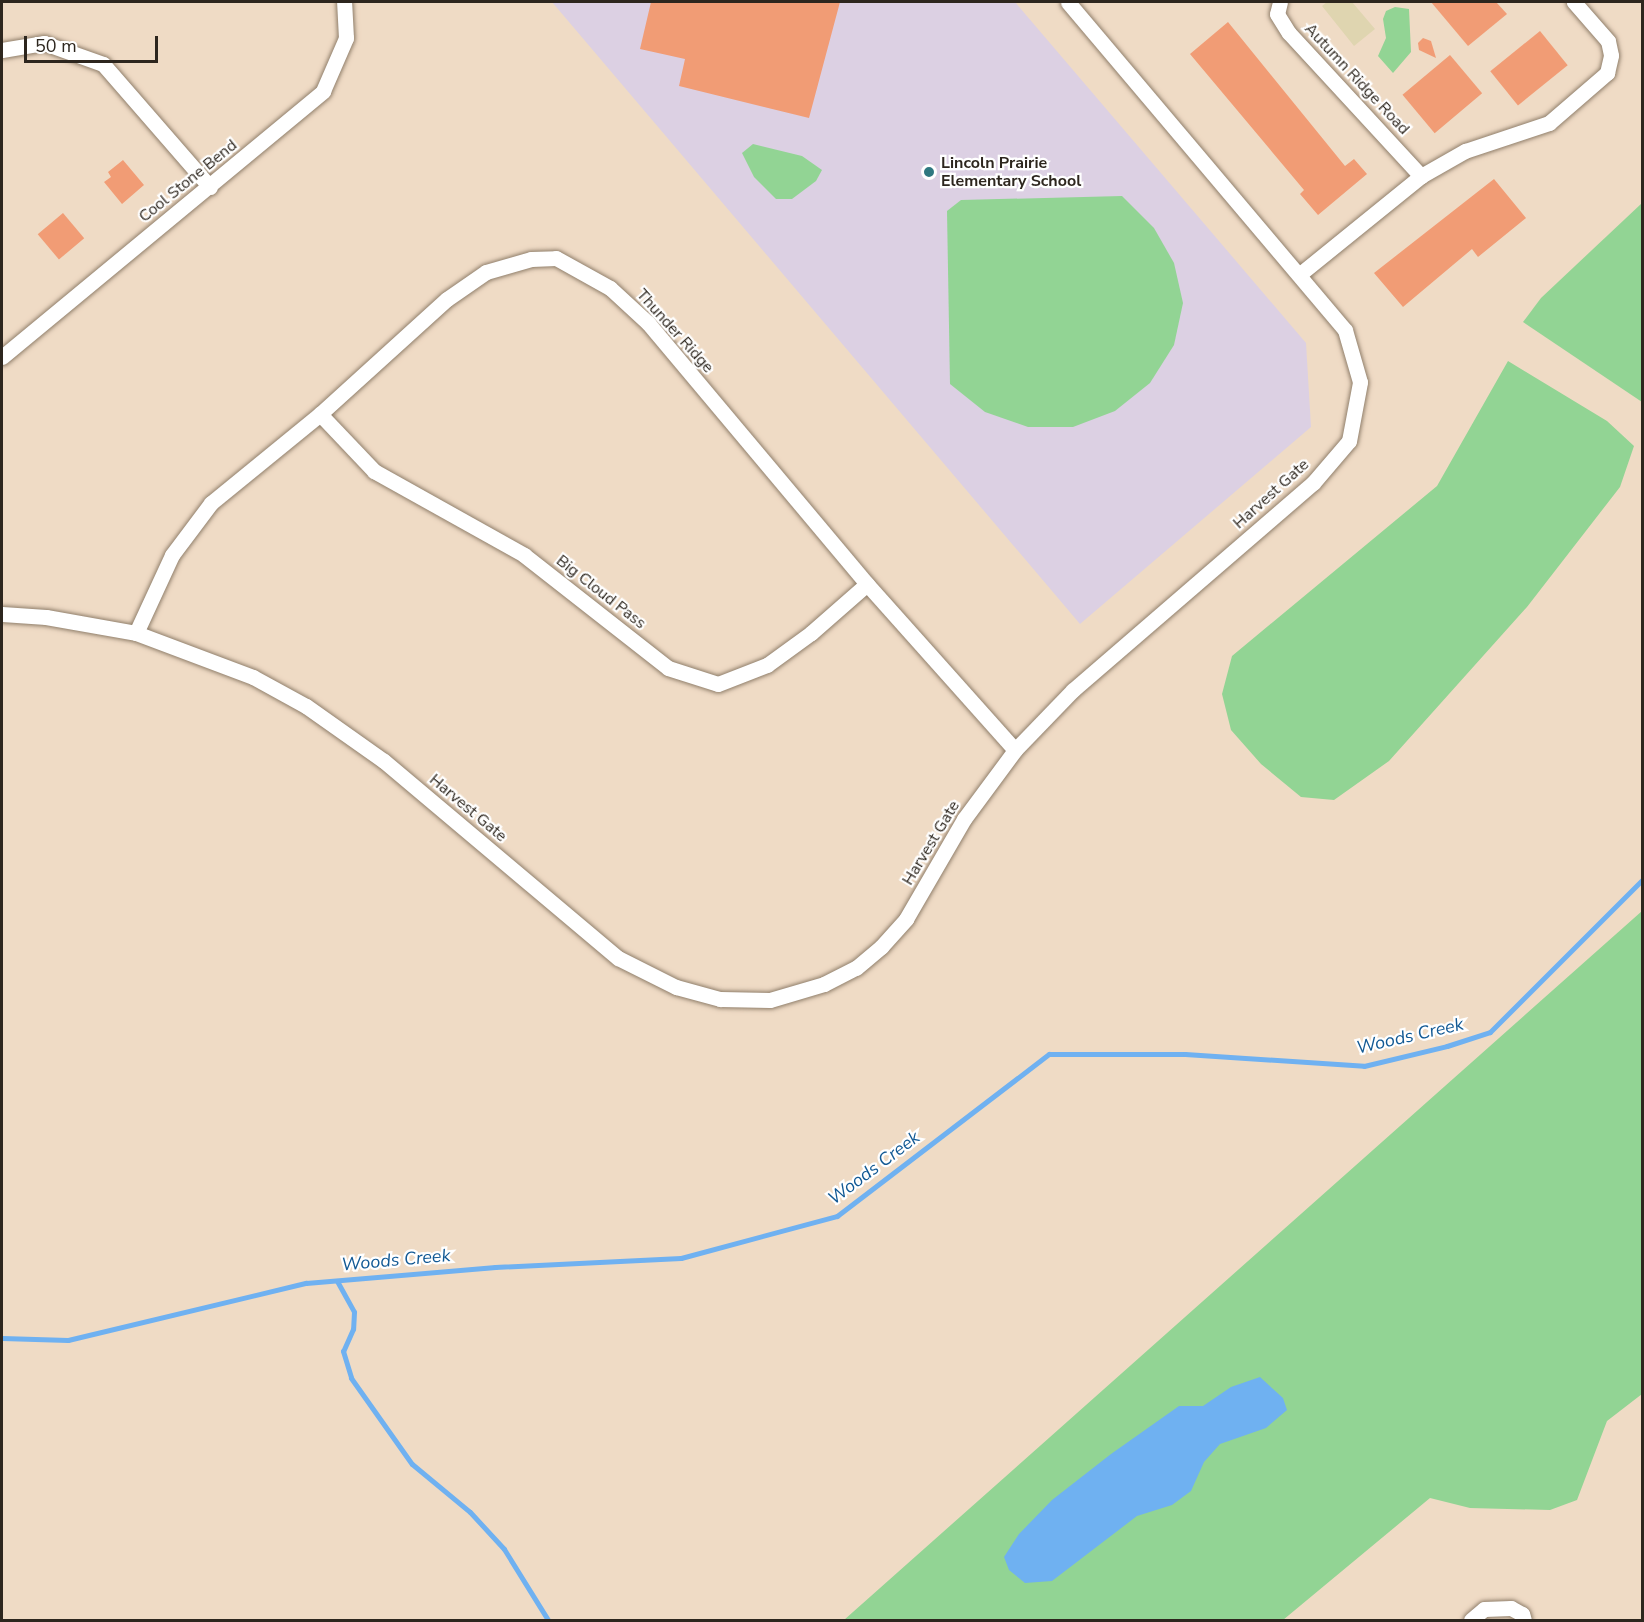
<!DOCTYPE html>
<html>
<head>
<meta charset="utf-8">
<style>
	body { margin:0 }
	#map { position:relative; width:1644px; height:1622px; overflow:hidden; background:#efdbc5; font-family:"Nunito Sans",sans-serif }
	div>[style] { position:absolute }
	.education>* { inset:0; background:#dcd0e3 }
	.green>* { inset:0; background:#92d494 }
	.sand>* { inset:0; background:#dfd5b0 }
	.water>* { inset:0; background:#6fb1f1 }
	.stream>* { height:5px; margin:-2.5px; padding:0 2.5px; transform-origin:2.5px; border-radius:2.5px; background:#6fb1f1 }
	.building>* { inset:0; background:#f19c75; transform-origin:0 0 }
	.roads { filter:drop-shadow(0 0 2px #907f6b) drop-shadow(0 0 2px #907f6b) }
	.street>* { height:15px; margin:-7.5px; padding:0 7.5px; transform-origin:7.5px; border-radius:7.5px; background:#fff }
	.dots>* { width:16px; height:16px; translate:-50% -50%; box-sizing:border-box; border:3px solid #fff; border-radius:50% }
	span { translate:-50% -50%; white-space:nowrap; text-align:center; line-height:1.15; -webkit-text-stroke:4.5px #fff; paint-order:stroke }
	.street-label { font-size:16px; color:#2d261e }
	.poi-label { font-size:16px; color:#2d261e; font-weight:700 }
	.left { translate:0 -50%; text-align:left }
	.water-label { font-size:18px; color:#125994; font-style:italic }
	.frame { position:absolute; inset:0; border:3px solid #2d261e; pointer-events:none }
	.scale { position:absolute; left:24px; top:36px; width:134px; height:27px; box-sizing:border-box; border:3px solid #2d261e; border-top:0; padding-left:8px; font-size:18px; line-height:21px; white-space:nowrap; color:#2d261e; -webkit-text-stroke:4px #fff; paint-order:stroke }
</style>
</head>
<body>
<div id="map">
	<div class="education">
		<div style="clip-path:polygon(552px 2px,1015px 2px,1306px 343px,1311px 427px,1080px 624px)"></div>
	</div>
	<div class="green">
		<div style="clip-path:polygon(1395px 7px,1409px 9px,1411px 52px,1393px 73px,1378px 56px,1386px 38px,1383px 19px,1386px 11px)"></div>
		<div style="clip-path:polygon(753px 144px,802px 156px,822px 170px,816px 181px,792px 199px,776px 199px,754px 177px,742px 153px)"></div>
		<div style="clip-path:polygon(1122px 196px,1154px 228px,1174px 263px,1183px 303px,1174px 345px,1150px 383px,1115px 411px,1073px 427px,1028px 427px,985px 412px,950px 384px,947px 211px,961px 200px)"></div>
		<div style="clip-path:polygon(1642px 203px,1642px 402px,1523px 322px,1541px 298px)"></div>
		<div style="clip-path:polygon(1508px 361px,1607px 421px,1634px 446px,1620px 487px,1527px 607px,1389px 761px,1334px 800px,1301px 797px,1261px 764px,1231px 730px,1222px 694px,1232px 656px,1437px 486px)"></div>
		<div style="clip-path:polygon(1642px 911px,1642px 1394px,1607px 1421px,1577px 1500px,1550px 1510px,1470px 1508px,1430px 1498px,1283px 1620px,844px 1620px)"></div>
	</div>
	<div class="sand">
		<div style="clip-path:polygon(1327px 2px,1352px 2px,1375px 29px,1354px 46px,1322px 6px)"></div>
	</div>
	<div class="water">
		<div style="clip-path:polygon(1260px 1377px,1283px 1398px,1287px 1410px,1266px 1428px,1220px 1444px,1204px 1462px,1191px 1491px,1172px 1505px,1137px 1516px,1052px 1581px,1025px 1583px,1009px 1570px,1004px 1557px,1019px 1534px,1052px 1500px,1111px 1454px,1179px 1406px,1203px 1406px,1231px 1387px)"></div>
	</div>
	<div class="stream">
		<div style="left:337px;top:1281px;width:35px;rotate:61deg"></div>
		<div style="left:354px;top:1312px;width:17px;rotate:93deg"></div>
		<div style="left:353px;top:1329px;width:24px;rotate:114deg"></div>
		<div style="left:343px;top:1351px;width:28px;rotate:73deg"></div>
		<div style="left:351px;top:1378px;width:105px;rotate:54.7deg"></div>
		<div style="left:412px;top:1464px;width:75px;rotate:39.6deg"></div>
		<div style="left:470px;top:1512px;width:50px;rotate:47.4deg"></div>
		<div style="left:504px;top:1549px;width:84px;rotate:58.2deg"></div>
		<div style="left:2px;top:1338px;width:66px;rotate:1.7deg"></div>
		<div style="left:68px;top:1340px;width:245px;rotate:-13.5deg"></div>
		<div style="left:306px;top:1283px;width:190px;rotate:-4.8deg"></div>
		<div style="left:495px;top:1267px;width:186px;rotate:-2.8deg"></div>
		<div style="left:681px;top:1258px;width:162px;rotate:-15.1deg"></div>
		<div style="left:837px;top:1216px;width:267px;rotate:-37.4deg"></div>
		<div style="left:1049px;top:1054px;width:136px"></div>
		<div style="left:1185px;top:1054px;width:179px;rotate:3.8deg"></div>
		<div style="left:1364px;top:1066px;width:85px;rotate:-13.5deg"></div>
		<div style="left:1447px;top:1046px;width:45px;rotate:-18deg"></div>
		<div style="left:1490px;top:1032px;width:215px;rotate:-45deg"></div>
	</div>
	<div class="building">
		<div style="clip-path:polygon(651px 2px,840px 2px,809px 118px,679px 86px,685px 59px,640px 49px)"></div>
		<div style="clip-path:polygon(1431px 2px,1496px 2px,1507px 14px,1468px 46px)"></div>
		<div style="clip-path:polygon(1228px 22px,1345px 166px,1354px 159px,1367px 174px,1318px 215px,1300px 194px,1304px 190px,1190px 54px)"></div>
		<div style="left:1540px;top:31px;width:44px;height:64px;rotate:51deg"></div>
		<div style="clip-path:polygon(1423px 38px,1431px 41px,1436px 58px,1419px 50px,1418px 43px)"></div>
		<div style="left:1450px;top:55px;width:50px;height:62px;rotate:50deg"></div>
		<div style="clip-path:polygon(123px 160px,144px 185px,122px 204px,104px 182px,111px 177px,108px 172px)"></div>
		<div style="clip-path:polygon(1494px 179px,1526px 218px,1478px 257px,1472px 249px,1403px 307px,1374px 273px)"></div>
		<div style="left:63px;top:213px;width:33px;height:33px;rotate:50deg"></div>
	</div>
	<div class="roads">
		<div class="street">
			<div style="left:1280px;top:2px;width:12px;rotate:104deg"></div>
			<div style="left:1277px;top:14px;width:22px;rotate:58deg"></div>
			<div style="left:1289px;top:33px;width:195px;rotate:47.3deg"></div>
			<div style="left:2px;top:50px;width:43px;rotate:-9.5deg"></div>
			<div style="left:44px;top:43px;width:63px;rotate:19.6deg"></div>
			<div style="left:103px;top:64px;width:163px;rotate:49deg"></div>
			<div style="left:1300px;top:274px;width:156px;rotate:-39deg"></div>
			<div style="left:1421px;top:176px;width:51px;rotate:-29.6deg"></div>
			<div style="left:1465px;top:151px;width:89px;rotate:-18.4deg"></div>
			<div style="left:1549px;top:123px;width:77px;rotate:-40.8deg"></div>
			<div style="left:1607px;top:73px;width:18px;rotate:-77deg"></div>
			<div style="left:1611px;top:55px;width:14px;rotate:-102deg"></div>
			<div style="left:1608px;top:41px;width:52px;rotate:-131.1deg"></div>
			<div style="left:2px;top:357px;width:417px;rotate:-39.6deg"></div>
			<div style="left:323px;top:91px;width:58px;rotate:-66.5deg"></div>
			<div style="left:346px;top:38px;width:36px;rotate:-93deg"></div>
			<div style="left:320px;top:414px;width:79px;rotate:46.5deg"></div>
			<div style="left:374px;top:471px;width:172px;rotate:29.2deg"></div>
			<div style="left:524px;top:555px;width:183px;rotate:38.1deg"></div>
			<div style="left:668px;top:668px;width:52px;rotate:17.7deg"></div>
			<div style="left:718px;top:684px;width:53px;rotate:-21.2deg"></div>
			<div style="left:767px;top:665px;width:54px;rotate:-36deg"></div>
			<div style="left:811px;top:633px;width:74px;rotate:-41.2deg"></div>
			<div style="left:2px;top:614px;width:44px;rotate:3.9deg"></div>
			<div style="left:46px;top:617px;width:91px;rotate:10.1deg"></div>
			<div style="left:136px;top:633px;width:125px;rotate:20.6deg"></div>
			<div style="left:253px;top:677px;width:60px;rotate:28.7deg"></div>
			<div style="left:306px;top:706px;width:95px;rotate:35.2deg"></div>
			<div style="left:384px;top:761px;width:306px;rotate:40.1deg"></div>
			<div style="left:618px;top:958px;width:65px;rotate:26.6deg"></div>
			<div style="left:676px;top:987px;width:46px;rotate:15.3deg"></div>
			<div style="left:720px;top:999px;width:50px;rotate:1.1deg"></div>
			<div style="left:770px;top:1000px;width:56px;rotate:-16.5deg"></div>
			<div style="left:824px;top:984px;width:36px;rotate:-27deg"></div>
			<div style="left:856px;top:968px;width:33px;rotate:-40deg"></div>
			<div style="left:881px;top:947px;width:38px;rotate:-48deg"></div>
			<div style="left:906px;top:919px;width:116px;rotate:-59.9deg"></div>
			<div style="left:964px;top:819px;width:86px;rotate:-53.5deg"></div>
			<div style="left:1015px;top:750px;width:83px;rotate:-46deg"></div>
			<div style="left:1073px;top:690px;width:317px;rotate:-40.8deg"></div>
			<div style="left:1313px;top:483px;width:55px;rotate:-49.4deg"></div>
			<div style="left:1349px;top:441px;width:60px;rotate:-79.4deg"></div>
			<div style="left:1360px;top:382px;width:54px;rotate:-106.1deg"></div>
			<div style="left:1345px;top:330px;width:429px;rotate:-130.2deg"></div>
			<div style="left:136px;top:633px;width:86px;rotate:-65.2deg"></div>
			<div style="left:172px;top:555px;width:65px;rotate:-53.1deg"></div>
			<div style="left:211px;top:503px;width:141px;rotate:-39.2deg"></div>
			<div style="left:320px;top:414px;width:171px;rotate:-42.2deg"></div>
			<div style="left:447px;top:299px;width:47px;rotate:-34.7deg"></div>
			<div style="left:486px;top:272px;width:47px;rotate:-16.1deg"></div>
			<div style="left:531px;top:259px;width:25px;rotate:-2deg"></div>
			<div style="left:556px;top:258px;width:62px;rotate:29.1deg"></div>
			<div style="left:610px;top:288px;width:52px;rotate:42.6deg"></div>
			<div style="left:648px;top:323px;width:341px;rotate:50deg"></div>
			<div style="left:867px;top:584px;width:222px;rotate:48.3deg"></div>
			<div style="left:1471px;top:1620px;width:17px;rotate:-40deg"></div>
			<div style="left:1484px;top:1609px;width:27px;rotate:-2deg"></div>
			<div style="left:1511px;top:1608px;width:13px;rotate:29deg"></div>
			<div style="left:1522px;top:1614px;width:6px;rotate:72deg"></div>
		</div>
	</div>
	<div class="dots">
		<div style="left:929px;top:172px;background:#2f7880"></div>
	</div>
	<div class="street-label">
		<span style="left:1357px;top:79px;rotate:47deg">Autumn Ridge Road</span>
		<span style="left:188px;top:181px;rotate:-39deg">Cool Stone Bend</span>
		<span style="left:675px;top:331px;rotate:48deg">Thunder Ridge</span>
		<span style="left:1271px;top:494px;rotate:-42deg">Harvest Gate</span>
		<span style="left:601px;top:592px;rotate:38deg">Big Cloud Pass</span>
		<span style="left:468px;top:808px;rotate:40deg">Harvest Gate</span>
		<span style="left:931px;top:843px;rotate:-59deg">Harvest Gate</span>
	</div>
	<div class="poi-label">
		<span class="left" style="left:941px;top:172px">Lincoln Prairie<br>Elementary School</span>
	</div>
	<div class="water-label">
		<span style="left:1410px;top:1036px;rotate:-13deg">Woods Creek</span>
		<span style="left:874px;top:1168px;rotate:-37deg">Woods Creek</span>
		<span style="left:396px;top:1260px;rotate:-5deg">Woods Creek</span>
	</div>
	<div class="frame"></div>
	<div class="scale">50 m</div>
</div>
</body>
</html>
